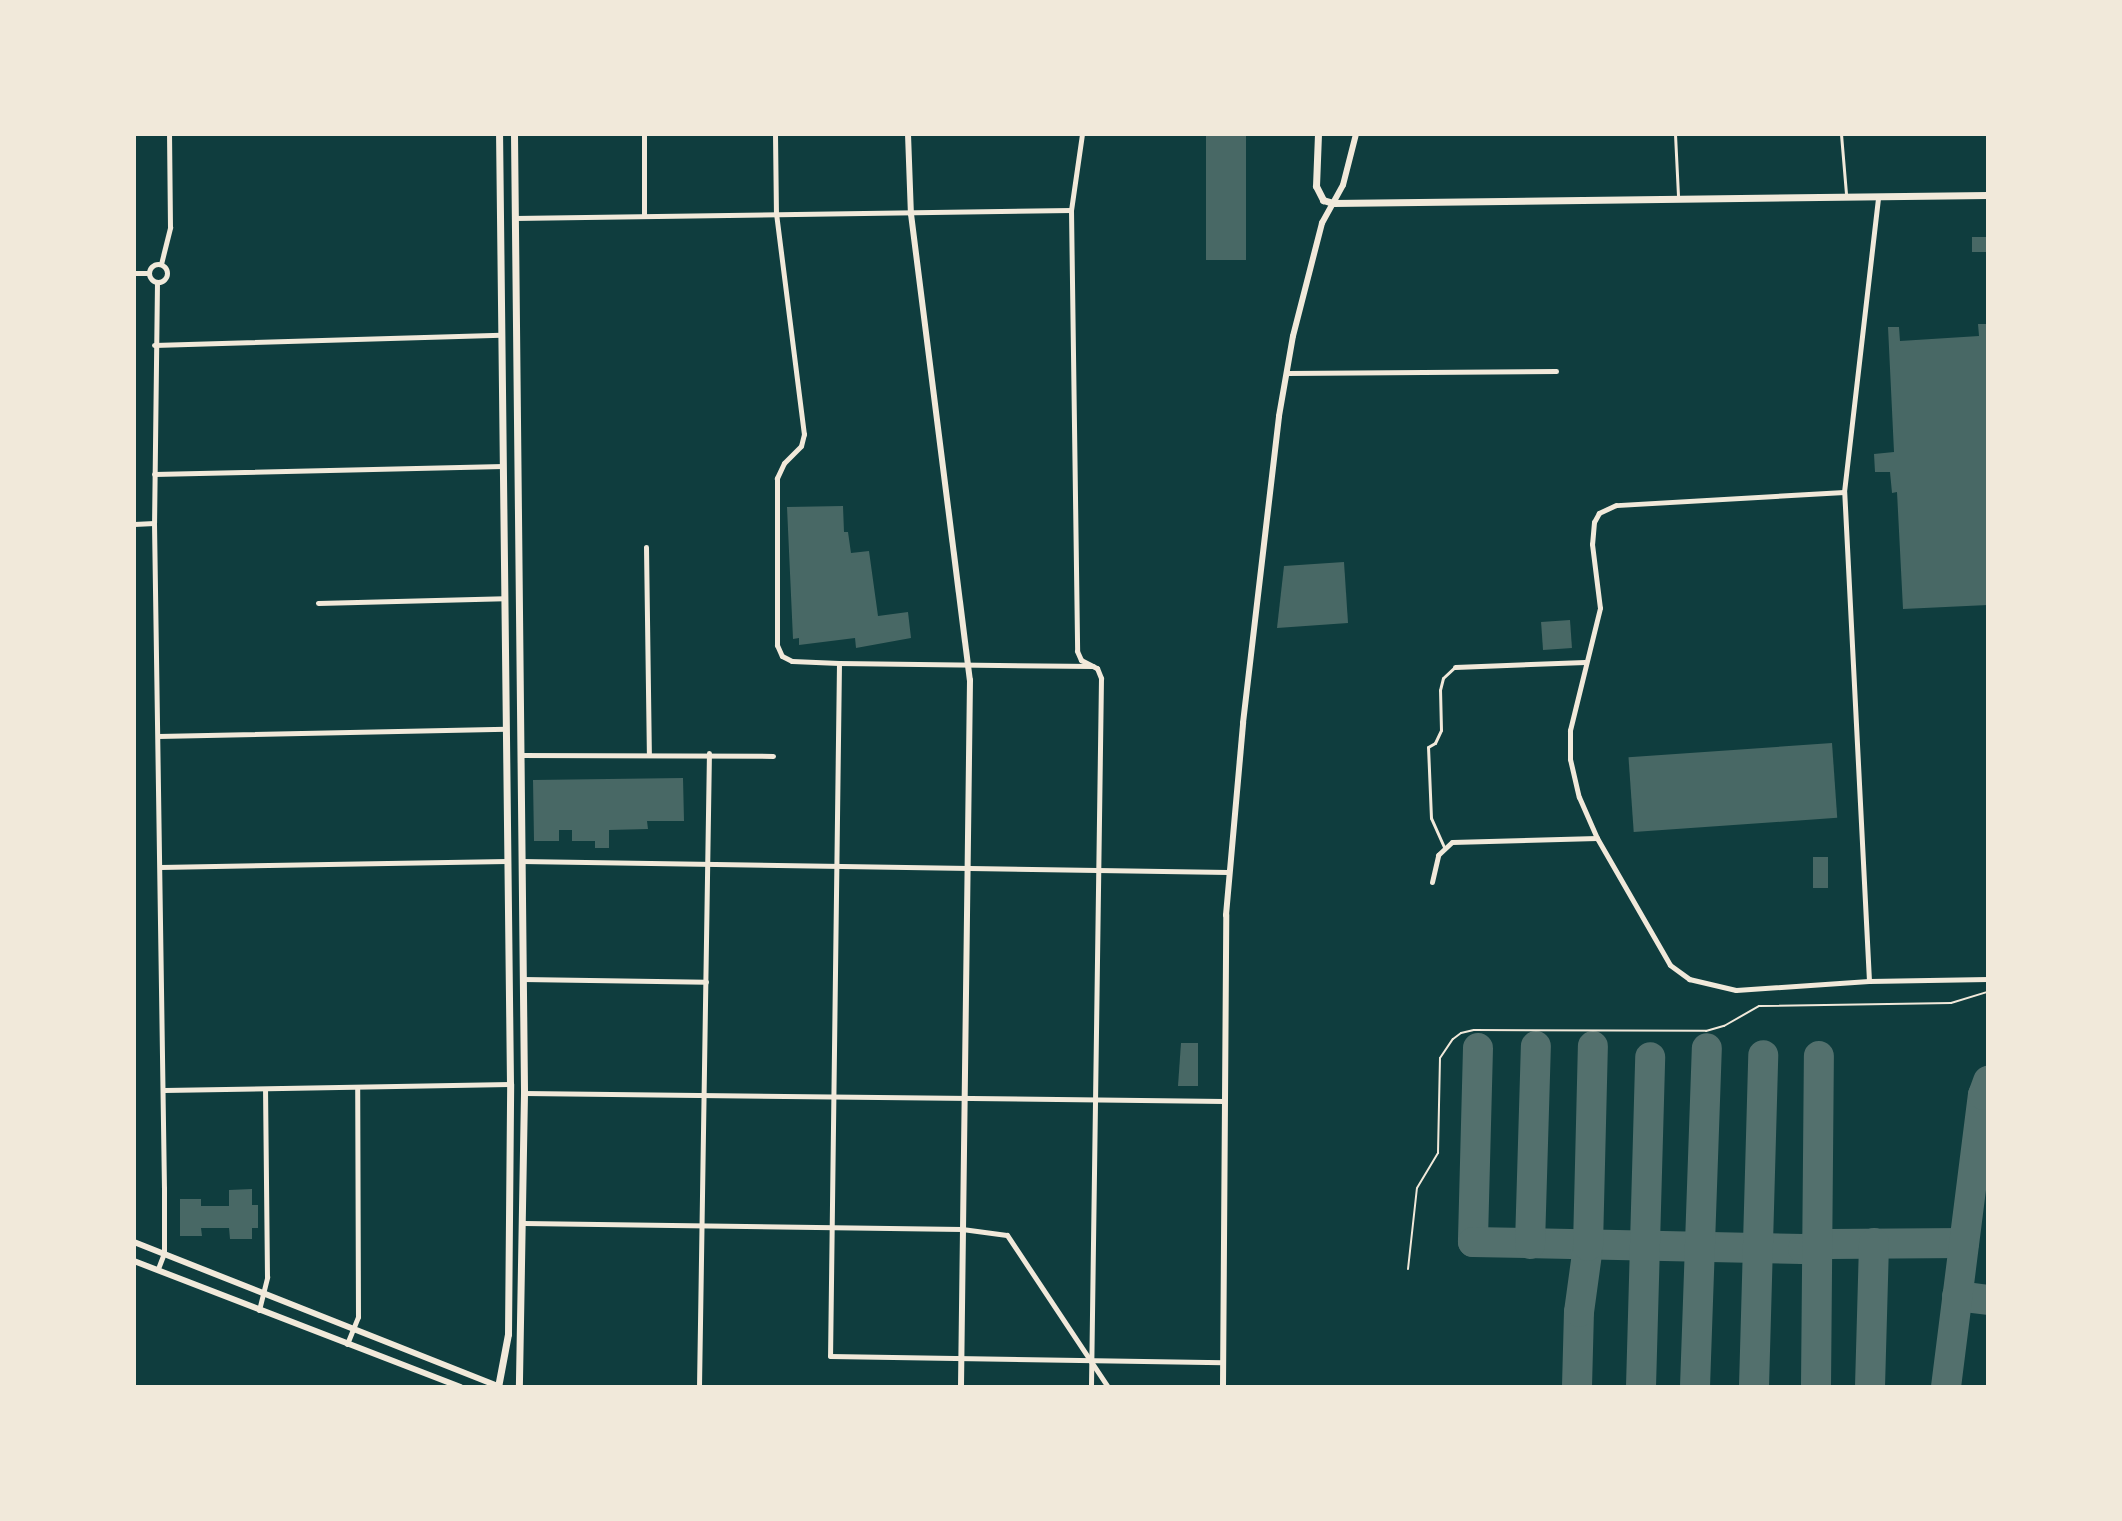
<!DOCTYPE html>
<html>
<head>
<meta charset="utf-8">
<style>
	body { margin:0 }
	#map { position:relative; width:2122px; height:1521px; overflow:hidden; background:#0f3d3e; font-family:Helvetica,sans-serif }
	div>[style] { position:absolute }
	.taxiway>* { height:30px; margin:-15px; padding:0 15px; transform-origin:15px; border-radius:15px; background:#53706d }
	.building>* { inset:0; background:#486865; transform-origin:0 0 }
	.path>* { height:2px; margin:-1px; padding:0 1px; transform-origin:1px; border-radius:1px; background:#f1e9da }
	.service>* { height:3px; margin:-1.5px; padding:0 1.5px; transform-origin:1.5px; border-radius:1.5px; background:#f1e9da }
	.minor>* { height:5px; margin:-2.5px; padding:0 2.5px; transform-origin:2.5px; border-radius:2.5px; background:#f1e9da }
	.minor>.ring { margin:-2.5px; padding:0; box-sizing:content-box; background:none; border:5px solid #f1e9da; border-radius:50% }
	.tertiary>* { height:6px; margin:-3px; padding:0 3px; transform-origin:3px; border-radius:3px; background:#f1e9da }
	.secondary>* { height:7px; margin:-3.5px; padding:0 3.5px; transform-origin:3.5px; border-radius:3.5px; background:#f1e9da }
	span { translate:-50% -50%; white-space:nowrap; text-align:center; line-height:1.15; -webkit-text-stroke:8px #f1e9da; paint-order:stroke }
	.frame { position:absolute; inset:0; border:136px solid #f1e9da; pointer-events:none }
</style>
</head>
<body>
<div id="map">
	<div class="taxiway">
		<div style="left:1478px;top:1048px;width:194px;rotate:91.5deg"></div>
		<div style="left:1473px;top:1242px;width:330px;rotate:1.2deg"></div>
		<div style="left:1803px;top:1249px;width:26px;rotate:-11deg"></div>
		<div style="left:1829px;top:1244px;width:135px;rotate:-0.4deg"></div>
		<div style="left:1530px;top:1244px;width:198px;rotate:-88.3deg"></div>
		<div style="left:1957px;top:1296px;width:31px;rotate:7deg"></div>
		<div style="left:1577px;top:1387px;width:75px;rotate:-88.5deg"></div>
		<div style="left:1579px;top:1312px;width:67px;rotate:-82.2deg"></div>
		<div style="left:1588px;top:1246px;width:200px;rotate:-88.6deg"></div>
		<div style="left:1641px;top:1387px;width:330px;rotate:-88.4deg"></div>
		<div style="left:1695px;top:1387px;width:339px;rotate:-88deg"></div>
		<div style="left:1754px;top:1387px;width:332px;rotate:-88.4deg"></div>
		<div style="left:1816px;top:1387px;width:331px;rotate:-89.5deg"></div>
		<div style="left:1870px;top:1387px;width:144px;rotate:-88.4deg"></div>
		<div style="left:1946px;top:1387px;width:294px;rotate:-82.8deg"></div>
		<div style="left:1983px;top:1095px;width:15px;rotate:-70deg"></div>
	</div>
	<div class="building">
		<div style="left:1206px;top:134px;width:40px;height:126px"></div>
		<div style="left:1988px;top:237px;width:15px;height:16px;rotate:90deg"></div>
		<div style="clip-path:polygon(1978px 324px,1988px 324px,1988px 605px,1903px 609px,1897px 492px,1892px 493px,1890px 472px,1875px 472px,1874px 454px,1894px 452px,1888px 327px,1899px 327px,1900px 341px,1979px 336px)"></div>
		<div style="clip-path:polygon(843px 506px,844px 532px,848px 532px,851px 553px,869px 551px,878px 616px,908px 612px,911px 638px,856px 648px,855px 638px,799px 645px,799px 638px,793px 639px,787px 507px)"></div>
		<div style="clip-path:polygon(1344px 562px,1348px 623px,1277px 628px,1284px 566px)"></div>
		<div style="left:1570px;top:620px;width:28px;height:29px;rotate:86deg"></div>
		<div style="left:1832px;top:743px;width:75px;height:204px;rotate:86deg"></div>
		<div style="clip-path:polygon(683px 778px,684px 821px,647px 821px,648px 829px,609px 830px,609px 848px,595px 848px,595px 841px,572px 841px,572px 830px,559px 830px,559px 841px,534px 841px,533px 780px)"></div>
		<div style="left:1813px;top:857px;width:15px;height:31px"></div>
		<div style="clip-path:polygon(1181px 1043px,1198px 1043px,1198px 1086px,1178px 1086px)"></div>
		<div style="clip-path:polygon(252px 1189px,252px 1205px,258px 1205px,258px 1228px,252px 1228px,252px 1239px,230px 1239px,229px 1228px,201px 1228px,202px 1236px,180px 1236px,180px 1199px,201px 1199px,201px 1206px,229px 1206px,229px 1190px)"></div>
	</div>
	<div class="path">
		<div style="left:1408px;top:1269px;width:81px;rotate:-83.7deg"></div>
		<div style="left:1417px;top:1188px;width:41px;rotate:-59deg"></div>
		<div style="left:1438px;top:1153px;width:95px;rotate:-88.8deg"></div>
		<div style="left:1440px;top:1058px;width:23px;rotate:-56deg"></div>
		<div style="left:1453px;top:1039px;width:10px;rotate:-37deg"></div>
		<div style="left:1461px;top:1033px;width:13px;rotate:-13deg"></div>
		<div style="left:1474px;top:1030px;width:232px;rotate:0.2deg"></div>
		<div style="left:1706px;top:1031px;width:19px;rotate:-16deg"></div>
		<div style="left:1724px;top:1026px;width:40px;rotate:-29.7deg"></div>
		<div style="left:1759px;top:1006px;width:192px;rotate:-0.9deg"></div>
		<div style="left:1951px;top:1003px;width:39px;rotate:-17deg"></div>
	</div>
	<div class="service">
		<div style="left:1675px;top:134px;width:62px;rotate:87.2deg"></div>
		<div style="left:1841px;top:134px;width:60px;rotate:85.2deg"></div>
		<div style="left:1444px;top:847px;width:32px;rotate:-114deg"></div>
		<div style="left:1431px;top:818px;width:71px;rotate:-92.4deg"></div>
		<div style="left:1428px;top:747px;width:8px;rotate:-30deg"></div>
		<div style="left:1435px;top:743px;width:14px;rotate:-65deg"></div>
		<div style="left:1441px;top:730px;width:40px;rotate:-91.4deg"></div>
		<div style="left:1440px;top:690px;width:12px;rotate:-76deg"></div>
		<div style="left:1443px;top:678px;width:16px;rotate:-43deg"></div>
	</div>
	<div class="minor">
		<div style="left:644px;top:134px;width:81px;rotate:90deg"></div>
		<div style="left:775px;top:134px;width:79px;rotate:89.3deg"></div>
		<div style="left:776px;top:213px;width:223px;rotate:82.8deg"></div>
		<div style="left:804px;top:434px;width:12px;rotate:104deg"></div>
		<div style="left:801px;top:446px;width:24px;rotate:135deg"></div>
		<div style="left:784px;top:463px;width:17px;rotate:115deg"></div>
		<div style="left:777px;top:478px;width:167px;rotate:90deg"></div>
		<div style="left:777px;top:645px;width:12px;rotate:66deg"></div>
		<div style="left:782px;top:656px;width:11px;rotate:27deg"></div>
		<div style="left:792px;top:661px;width:47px;rotate:2.4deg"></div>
		<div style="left:839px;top:663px;width:254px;rotate:0.7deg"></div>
		<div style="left:1082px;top:134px;width:77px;rotate:98.2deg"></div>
		<div style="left:1071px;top:210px;width:441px;rotate:89.2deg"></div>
		<div style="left:1077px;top:651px;width:10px;rotate:66deg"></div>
		<div style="left:1081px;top:660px;width:18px;rotate:27deg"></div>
		<div style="left:1097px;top:668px;width:11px;rotate:68deg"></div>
		<div style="left:1101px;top:678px;width:709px;rotate:90.81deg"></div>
		<div style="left:514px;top:218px;width:557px;rotate:-0.82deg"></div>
		<div class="ring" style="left:149px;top:264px;width:13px;height:13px"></div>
		<div style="left:161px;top:264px;width:38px;rotate:-76deg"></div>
		<div style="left:170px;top:227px;width:93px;rotate:-90.6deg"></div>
		<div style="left:134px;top:273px;width:15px"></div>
		<div style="left:157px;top:282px;width:241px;rotate:90.7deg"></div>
		<div style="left:154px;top:523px;width:665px;rotate:89.14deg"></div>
		<div style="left:164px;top:1188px;width:65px;rotate:90deg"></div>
		<div style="left:164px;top:1253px;width:17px;rotate:111deg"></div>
		<div style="left:154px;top:345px;width:347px;rotate:-1.7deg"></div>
		<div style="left:1287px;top:373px;width:269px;rotate:-0.4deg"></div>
		<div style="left:154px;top:474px;width:349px;rotate:-1.3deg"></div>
		<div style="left:1844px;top:492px;width:228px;rotate:176.7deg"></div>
		<div style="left:1616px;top:505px;width:19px;rotate:155deg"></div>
		<div style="left:1599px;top:513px;width:10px;rotate:119deg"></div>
		<div style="left:1594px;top:522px;width:22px;rotate:95deg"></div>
		<div style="left:1592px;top:544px;width:64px;rotate:82.9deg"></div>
		<div style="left:1600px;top:608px;width:126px;rotate:103.8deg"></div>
		<div style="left:1570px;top:730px;width:29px;rotate:90deg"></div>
		<div style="left:1570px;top:759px;width:39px;rotate:77deg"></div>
		<div style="left:1579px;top:797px;width:45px;rotate:66.3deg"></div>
		<div style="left:1597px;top:838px;width:146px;rotate:60.1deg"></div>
		<div style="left:1670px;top:965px;width:24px;rotate:36deg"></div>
		<div style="left:1689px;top:979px;width:48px;rotate:13.2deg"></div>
		<div style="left:1736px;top:990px;width:133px;rotate:-3.9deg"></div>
		<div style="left:1869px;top:981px;width:119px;rotate:-1deg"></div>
		<div style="left:134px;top:524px;width:20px;rotate:-3deg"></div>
		<div style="left:646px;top:547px;width:206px;rotate:89.2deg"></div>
		<div style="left:318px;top:603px;width:186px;rotate:-1.5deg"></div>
		<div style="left:839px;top:663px;width:693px;rotate:90.74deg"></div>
		<div style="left:830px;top:1356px;width:393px;rotate:0.9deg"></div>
		<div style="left:1455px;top:667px;width:130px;rotate:-2.2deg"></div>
		<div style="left:158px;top:736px;width:348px;rotate:-1.2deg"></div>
		<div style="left:520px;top:755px;width:253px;rotate:0.2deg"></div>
		<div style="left:521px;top:861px;width:707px;rotate:0.89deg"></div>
		<div style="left:160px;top:867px;width:347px;rotate:-1deg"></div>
		<div style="left:1432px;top:882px;width:28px;rotate:-77deg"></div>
		<div style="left:1438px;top:855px;width:19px;rotate:-43deg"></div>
		<div style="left:1452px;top:842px;width:145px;rotate:-1.6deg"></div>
		<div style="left:523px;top:979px;width:183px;rotate:0.9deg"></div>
		<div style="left:1869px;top:981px;width:490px;rotate:-92.9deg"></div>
		<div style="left:1844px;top:492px;width:297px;rotate:-83.4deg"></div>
		<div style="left:164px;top:1090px;width:346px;rotate:-1deg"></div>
		<div style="left:524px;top:1093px;width:700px;rotate:0.65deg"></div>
		<div style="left:524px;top:1223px;width:438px;rotate:0.8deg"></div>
		<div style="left:962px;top:1229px;width:45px;rotate:7.6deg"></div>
		<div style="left:1007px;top:1235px;width:182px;rotate:56.4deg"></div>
		<div style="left:259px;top:1310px;width:34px;rotate:-76deg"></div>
		<div style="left:267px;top:1277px;width:188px;rotate:-90.6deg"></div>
		<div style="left:347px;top:1344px;width:29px;rotate:-68deg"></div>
		<div style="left:358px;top:1317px;width:230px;rotate:-90.2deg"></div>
		<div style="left:699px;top:1387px;width:634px;rotate:-89.1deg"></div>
	</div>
	<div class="tertiary">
		<div style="left:908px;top:134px;width:80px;rotate:87.9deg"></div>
		<div style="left:911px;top:214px;width:470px;rotate:82.8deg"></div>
		<div style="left:970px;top:680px;width:707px;rotate:90.73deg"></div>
		<div style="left:134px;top:1242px;width:394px;rotate:21.6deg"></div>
		<div style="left:134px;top:1261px;width:350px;rotate:21.1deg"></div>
		<div style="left:1223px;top:1387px;width:472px;rotate:-89.6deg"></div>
		<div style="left:1226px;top:915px;width:193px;rotate:-84.9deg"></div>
		<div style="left:1243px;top:723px;width:309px;rotate:-83.3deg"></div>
		<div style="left:1279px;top:416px;width:81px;rotate:-80.1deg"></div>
		<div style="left:1293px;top:336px;width:117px;rotate:-75.6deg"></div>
		<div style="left:1322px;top:223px;width:43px;rotate:-61.1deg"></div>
		<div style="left:1343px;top:185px;width:53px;rotate:-75.7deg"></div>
	</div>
	<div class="secondary">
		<div style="left:514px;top:134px;width:959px;rotate:89.4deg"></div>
		<div style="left:524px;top:1093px;width:294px;rotate:91deg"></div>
		<div style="left:1318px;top:134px;width:52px;rotate:92.2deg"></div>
		<div style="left:1316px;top:186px;width:16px;rotate:63deg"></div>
		<div style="left:1323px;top:200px;width:10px;rotate:17deg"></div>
		<div style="left:1333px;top:203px;width:655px;rotate:-0.7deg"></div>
		<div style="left:498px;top:1387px;width:54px;rotate:-79.3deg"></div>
		<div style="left:508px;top:1334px;width:250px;rotate:-89.5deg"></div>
		<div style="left:510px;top:1084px;width:950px;rotate:-90.66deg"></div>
	</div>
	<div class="frame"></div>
</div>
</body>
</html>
